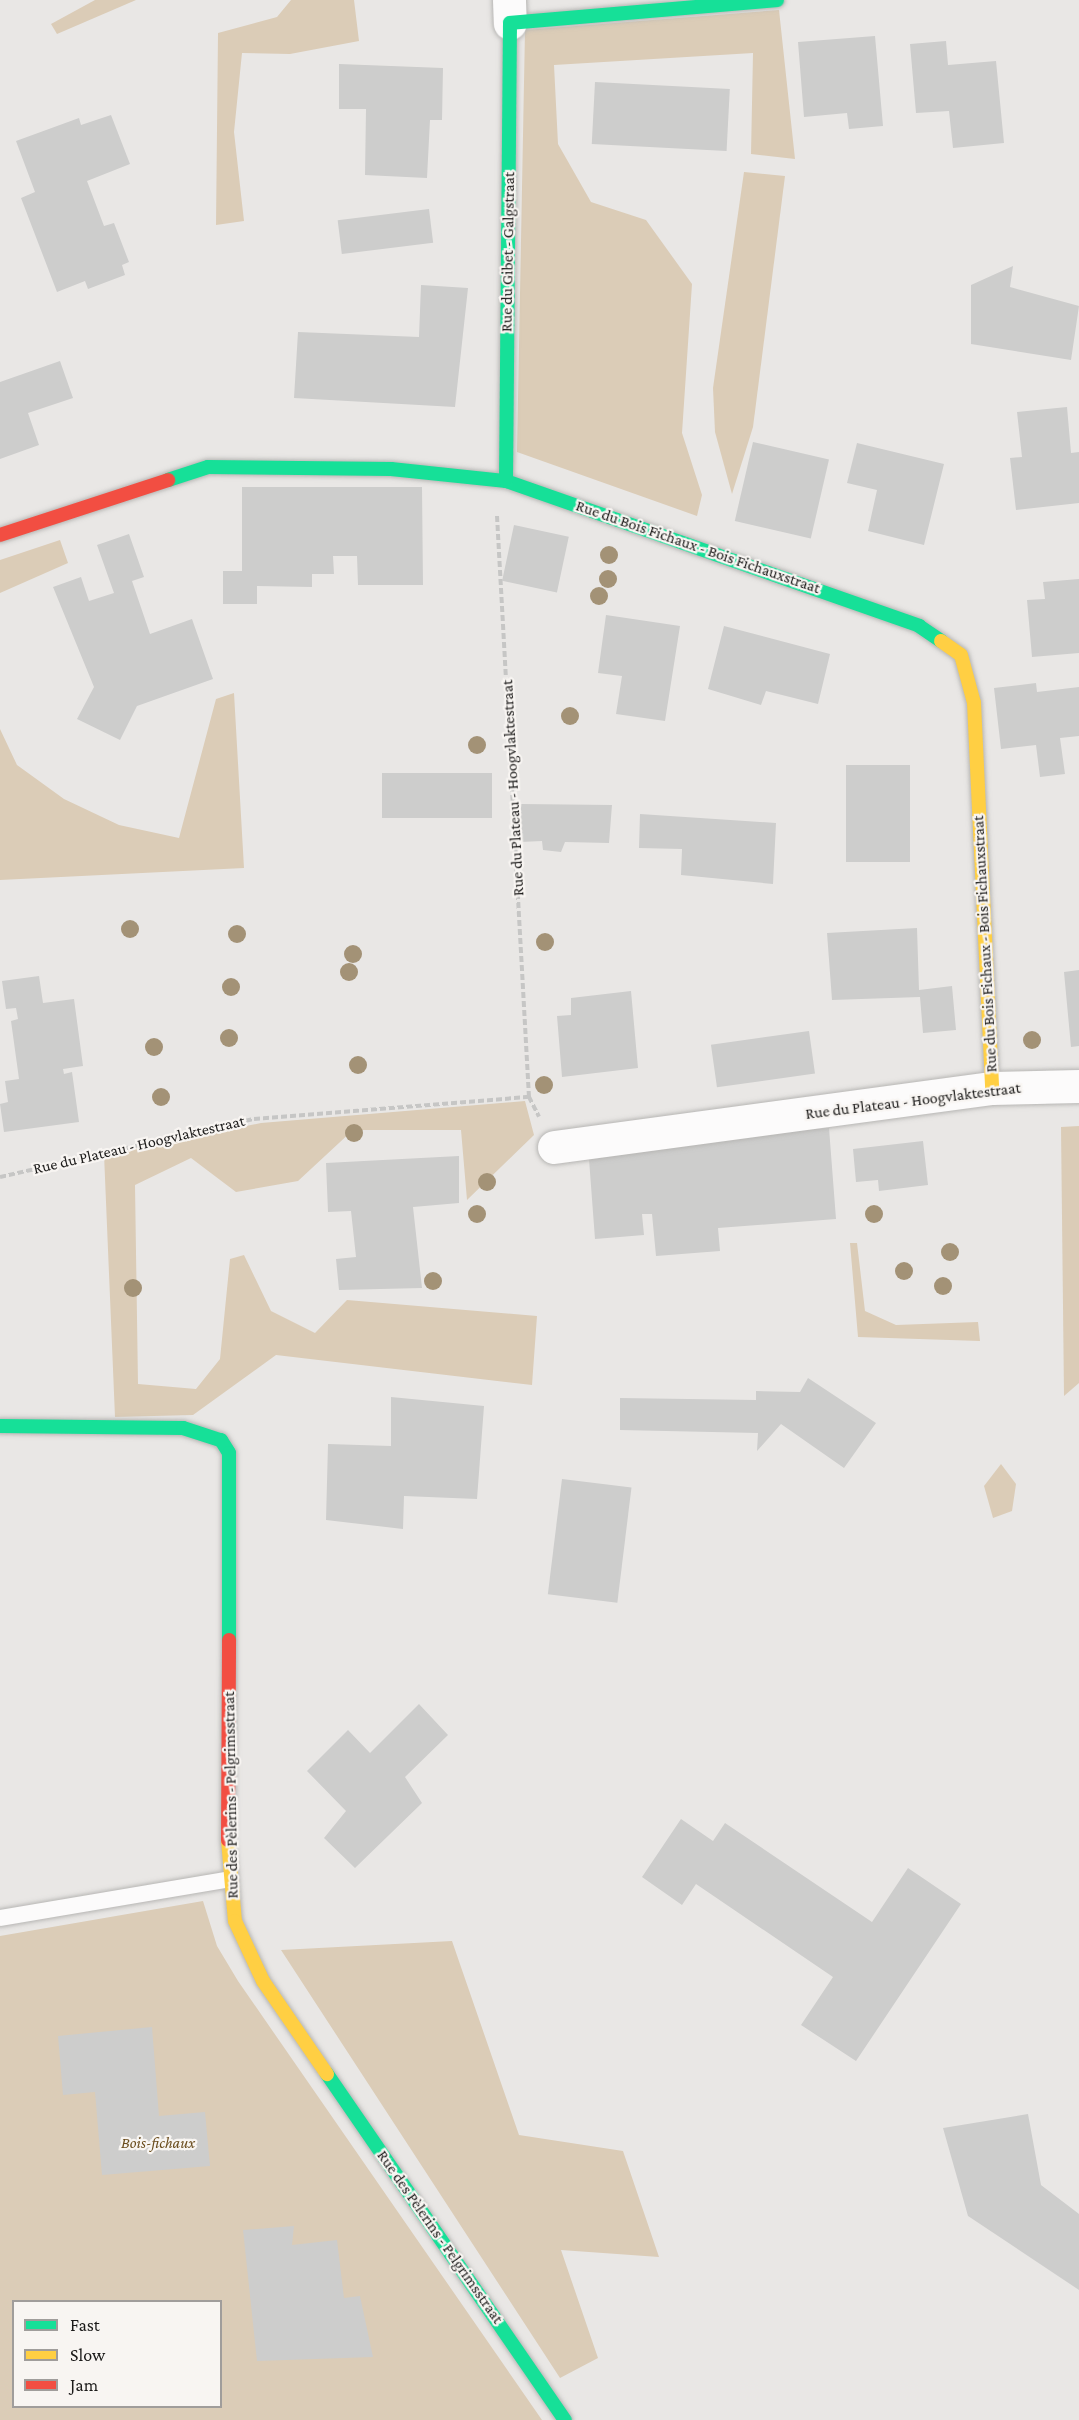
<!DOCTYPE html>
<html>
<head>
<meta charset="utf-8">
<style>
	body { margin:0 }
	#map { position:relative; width:1079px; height:2420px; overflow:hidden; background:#e9e7e5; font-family:"Crimson Pro",serif }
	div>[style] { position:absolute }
	.green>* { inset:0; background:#dbccb7 }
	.building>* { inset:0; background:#cdcdcc; transform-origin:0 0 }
	.path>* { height:4px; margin-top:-2px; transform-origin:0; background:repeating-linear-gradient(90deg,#c6c6c5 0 6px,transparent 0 9px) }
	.roads { filter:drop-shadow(0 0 2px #b7b6b4) drop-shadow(0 0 2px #b7b6b4) }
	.lane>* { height:16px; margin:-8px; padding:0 8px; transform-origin:8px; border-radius:8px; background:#fcfbfb }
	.street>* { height:33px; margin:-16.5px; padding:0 16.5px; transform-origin:16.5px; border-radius:16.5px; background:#fcfbfb }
	.fast>* { height:14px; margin:-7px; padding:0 7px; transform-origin:7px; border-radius:7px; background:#16e098 }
	.slow>* { height:14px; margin:-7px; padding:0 7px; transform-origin:7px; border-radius:7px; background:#ffcf43 }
	.jam>* { height:14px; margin:-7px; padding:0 7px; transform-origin:7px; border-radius:7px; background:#f24e42 }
	.trees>* { width:18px; height:18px; margin:-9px; border-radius:50%; background:#a39276 }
	span { translate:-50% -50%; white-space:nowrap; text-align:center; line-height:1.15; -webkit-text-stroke:4.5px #f8f5f2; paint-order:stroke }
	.street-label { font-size:16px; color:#1b1a19 }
	.park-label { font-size:16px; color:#6a4c1c; font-style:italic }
	.legend { position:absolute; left:12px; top:2300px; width:210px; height:108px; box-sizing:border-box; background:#f8f5f2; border:2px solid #a09d9b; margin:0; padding:8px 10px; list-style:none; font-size:18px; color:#1b1a19 }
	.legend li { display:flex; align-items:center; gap:12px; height:30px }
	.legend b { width:30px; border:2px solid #a09d9b }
</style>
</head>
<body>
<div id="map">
	<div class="green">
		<div style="clip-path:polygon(95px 0,136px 0,57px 34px,51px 24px)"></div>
		<div style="clip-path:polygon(291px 0,354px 0,359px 41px,290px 54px,242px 53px,234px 132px,244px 221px,216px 225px,218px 33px,277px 17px)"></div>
		<div style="clip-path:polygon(779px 10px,795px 159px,751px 154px,753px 53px,554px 65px,558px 144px,591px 202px,646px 220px,692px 284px,682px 433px,702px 495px,697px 516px,517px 452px,525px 30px)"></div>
		<div style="clip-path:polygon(744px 172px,785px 176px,753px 427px,732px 494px,715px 432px,713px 388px)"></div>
		<div style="clip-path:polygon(60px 540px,68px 563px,0 593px,0 560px)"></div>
		<div style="clip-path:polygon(234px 693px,244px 868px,0 880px,0 729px,17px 765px,64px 799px,119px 825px,179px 838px,216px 699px)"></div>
		<div style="clip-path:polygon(525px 1101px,534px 1135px,467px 1200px,461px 1130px,353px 1130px,298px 1181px,236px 1192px,191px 1158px,135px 1185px,138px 1384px,196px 1389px,220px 1359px,230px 1259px,244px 1255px,271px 1311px,315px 1333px,347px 1300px,537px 1316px,532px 1385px,276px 1355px,193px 1415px,115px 1417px,104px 1154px,261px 1123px)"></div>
		<div style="clip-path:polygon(1079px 1126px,1079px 1383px,1064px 1396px,1061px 1127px)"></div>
		<div style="clip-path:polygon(850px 1243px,857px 1243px,865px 1311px,896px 1325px,978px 1322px,980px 1341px,858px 1337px)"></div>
		<div style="clip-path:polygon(1001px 1464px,1016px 1484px,1012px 1511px,993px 1518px,984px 1486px)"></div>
		<div style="clip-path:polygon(evenodd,203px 1901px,217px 1946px,238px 1981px,542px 2420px,0 2420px,0 1936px,203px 1901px,14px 2302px,220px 2302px,220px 2406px,14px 2406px,14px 2302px)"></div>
		<div style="clip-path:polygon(452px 1941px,519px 2135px,623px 2151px,659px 2257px,561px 2250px,598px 2358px,560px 2378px,281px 1950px)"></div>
	</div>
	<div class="building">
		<div style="clip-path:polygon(875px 36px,883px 126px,849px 129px,847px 113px,804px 117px,798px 42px)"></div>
		<div style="clip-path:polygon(946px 41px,948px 65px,996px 61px,1004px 143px,953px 148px,949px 111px,916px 113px,910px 44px)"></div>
		<div style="clip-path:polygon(339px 64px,443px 68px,442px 120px,430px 120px,427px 178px,365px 175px,366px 109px,339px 109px)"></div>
		<div style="left:595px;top:82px;width:135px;height:62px;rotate:3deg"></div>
		<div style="clip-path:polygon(111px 115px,130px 164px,87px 181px,104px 226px,114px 223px,129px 262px,122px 265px,125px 275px,88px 289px,85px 281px,57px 292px,21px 198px,35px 192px,16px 141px,79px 118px,81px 125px)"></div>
		<div style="left:429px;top:209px;width:34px;height:92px;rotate:83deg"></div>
		<div style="clip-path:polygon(1013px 266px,1010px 287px,1079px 306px,1071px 360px,971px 344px,971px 285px)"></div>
		<div style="clip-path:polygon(421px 285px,468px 288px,455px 407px,294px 398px,298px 332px,419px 337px)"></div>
		<div style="clip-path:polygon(60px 361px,73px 398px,28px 413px,39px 445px,0 459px,0 382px)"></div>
		<div style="clip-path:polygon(1067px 407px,1071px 453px,1079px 452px,1079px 503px,1016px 510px,1010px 458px,1022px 457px,1017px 412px)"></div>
		<div style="left:753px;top:442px;width:78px;height:81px;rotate:13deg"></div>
		<div style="clip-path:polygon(857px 443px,944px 464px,924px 545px,868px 531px,877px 490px,847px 483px)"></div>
		<div style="clip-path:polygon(242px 487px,422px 487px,423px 585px,358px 585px,357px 556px,333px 556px,334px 574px,312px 574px,312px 587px,257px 586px,257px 604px,223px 604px,223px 571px,242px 571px)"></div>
		<div style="left:514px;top:525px;width:56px;height:57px;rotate:12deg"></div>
		<div style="clip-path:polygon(129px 534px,144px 577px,132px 581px,150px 634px,192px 619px,213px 679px,137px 706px,120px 740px,77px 719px,94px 687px,53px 587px,81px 577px,89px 601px,114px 593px,97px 545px)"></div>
		<div style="clip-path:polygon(1079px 579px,1079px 653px,1032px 657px,1027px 600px,1045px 599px,1043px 582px)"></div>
		<div style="clip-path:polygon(606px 615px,680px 626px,665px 721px,616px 714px,622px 676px,598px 673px)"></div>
		<div style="clip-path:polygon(724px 626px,830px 654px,818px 704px,766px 691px,761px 705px,708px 689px)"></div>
		<div style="clip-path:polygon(1036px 683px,1037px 692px,1079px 687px,1079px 736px,1060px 738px,1065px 774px,1040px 777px,1036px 745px,1001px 749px,994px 688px)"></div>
		<div style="left:846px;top:765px;width:64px;height:97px"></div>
		<div style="left:492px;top:773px;width:45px;height:110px;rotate:90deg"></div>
		<div style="clip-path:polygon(521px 804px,612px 805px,609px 843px,565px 842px,561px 852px,543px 850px,542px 841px,520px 842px)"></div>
		<div style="clip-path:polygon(640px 814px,776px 823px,773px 884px,681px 875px,682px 849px,639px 848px)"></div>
		<div style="clip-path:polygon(917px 928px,919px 990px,952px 986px,956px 1030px,923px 1033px,920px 997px,832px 1000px,827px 933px)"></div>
		<div style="clip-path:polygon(1079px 970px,1079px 1046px,1071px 1047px,1064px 972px)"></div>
		<div style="clip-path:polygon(39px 976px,43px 1003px,74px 999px,83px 1066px,63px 1069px,64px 1074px,72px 1072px,79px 1122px,4px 1132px,0 1104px,8px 1102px,5px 1081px,19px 1079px,11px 1021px,18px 1019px,16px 1008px,6px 1009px,2px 981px)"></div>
		<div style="clip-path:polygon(631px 991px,638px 1068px,562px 1077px,557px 1016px,571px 1015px,571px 998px)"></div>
		<div style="left:809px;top:1031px;width:43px;height:99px;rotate:82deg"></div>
		<div style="clip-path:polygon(829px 1128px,836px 1219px,718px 1228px,720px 1251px,656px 1256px,652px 1214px,642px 1214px,644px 1235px,595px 1239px,588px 1146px)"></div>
		<div style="clip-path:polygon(923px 1141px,928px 1185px,879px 1191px,878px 1180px,856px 1182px,853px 1149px)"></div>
		<div style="clip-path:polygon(459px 1156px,459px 1203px,413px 1207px,422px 1288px,339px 1290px,336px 1259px,356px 1257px,351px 1211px,328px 1212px,326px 1163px)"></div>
		<div style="clip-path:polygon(808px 1378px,876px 1423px,844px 1468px,781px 1424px,757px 1451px,758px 1433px,620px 1430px,620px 1398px,756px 1400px,756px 1391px,800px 1392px)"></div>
		<div style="clip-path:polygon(391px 1397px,484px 1406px,477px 1499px,404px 1496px,403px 1529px,326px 1520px,328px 1444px,391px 1446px)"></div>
		<div style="left:562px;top:1479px;width:70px;height:116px;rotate:7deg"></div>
		<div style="clip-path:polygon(419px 1704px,448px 1735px,405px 1777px,422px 1803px,355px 1868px,324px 1838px,346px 1811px,307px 1771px,348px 1730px,370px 1753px)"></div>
		<div style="clip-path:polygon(681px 1819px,713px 1841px,725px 1823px,872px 1922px,908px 1868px,961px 1904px,856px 2061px,801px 2025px,833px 1977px,696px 1884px,682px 1905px,642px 1877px)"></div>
		<div style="clip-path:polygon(152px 2027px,159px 2116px,205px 2112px,210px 2166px,102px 2175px,95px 2092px,63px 2095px,58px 2036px)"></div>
		<div style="clip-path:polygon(1028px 2114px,1041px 2185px,1079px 2214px,1079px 2290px,968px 2216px,943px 2128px)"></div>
		<div style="clip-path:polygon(294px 2226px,292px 2245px,337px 2240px,344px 2298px,360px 2296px,373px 2357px,257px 2361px,243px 2230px)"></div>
	</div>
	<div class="path">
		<div style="left:497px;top:516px;width:582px;rotate:86.85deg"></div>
		<div style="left:529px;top:1097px;width:22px;rotate:63deg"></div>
		<div style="left:0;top:1177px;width:261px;rotate:-12.9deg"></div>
		<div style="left:254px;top:1119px;width:276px;rotate:-4.6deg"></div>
	</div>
	<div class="roads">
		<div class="lane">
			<div style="left:0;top:1918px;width:233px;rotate:-9.6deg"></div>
		</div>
		<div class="street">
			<div style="left:509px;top:0;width:23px;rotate:88deg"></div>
			<div style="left:554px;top:1147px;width:442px;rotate:-7.7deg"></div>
			<div style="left:992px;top:1088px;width:87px;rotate:-1.3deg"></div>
		</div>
		<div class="fast">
			<div style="left:168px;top:480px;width:42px;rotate:-18deg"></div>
			<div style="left:208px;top:467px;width:183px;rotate:0.6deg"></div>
			<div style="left:391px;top:469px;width:116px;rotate:6deg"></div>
			<div style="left:506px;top:481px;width:438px;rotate:19.3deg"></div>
			<div style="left:919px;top:626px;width:27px;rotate:34deg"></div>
			<div style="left:506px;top:481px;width:458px;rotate:-89.5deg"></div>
			<div style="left:510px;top:23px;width:268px;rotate:-4.9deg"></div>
			<div style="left:0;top:1426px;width:183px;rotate:0.6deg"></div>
			<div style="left:183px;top:1428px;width:40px;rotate:18deg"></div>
			<div style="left:221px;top:1440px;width:15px;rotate:58deg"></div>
			<div style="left:229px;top:1453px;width:187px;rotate:90deg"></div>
			<div style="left:327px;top:2074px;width:420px;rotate:55.5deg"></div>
		</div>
		<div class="slow">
			<div style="left:941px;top:641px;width:24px;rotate:35deg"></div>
			<div style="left:961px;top:655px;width:50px;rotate:74.8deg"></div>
			<div style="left:974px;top:703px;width:385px;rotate:87.3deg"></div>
			<div style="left:228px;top:1840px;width:81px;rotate:85.1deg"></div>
			<div style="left:235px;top:1921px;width:66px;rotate:65deg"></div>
			<div style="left:263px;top:1981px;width:113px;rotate:55.5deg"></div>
		</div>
		<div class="jam">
			<div style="left:0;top:535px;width:177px;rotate:-18.1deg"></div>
			<div style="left:228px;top:1840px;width:200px;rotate:-89.7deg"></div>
		</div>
	</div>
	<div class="trees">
		<div style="left:609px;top:555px"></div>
		<div style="left:608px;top:579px"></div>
		<div style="left:599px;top:596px"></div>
		<div style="left:570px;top:716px"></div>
		<div style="left:477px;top:745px"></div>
		<div style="left:130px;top:929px"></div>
		<div style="left:237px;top:934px"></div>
		<div style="left:545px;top:942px"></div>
		<div style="left:353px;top:954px"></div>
		<div style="left:349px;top:972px"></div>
		<div style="left:231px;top:987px"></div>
		<div style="left:229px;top:1038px"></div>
		<div style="left:1032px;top:1040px"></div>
		<div style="left:154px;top:1047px"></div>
		<div style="left:358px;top:1065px"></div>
		<div style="left:544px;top:1085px"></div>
		<div style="left:161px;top:1097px"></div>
		<div style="left:354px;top:1133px"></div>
		<div style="left:487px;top:1182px"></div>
		<div style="left:477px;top:1214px"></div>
		<div style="left:874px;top:1214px"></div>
		<div style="left:950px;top:1252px"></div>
		<div style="left:904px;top:1271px"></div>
		<div style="left:433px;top:1281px"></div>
		<div style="left:943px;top:1286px"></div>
		<div style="left:133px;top:1288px"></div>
	</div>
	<div class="street-label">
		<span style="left:508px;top:252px;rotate:-89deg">Rue du Gibet - Galgstraat</span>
		<span style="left:698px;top:547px;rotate:19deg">Rue du Bois Fichaux - Bois Fichauxstraat</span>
		<span style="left:513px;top:788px;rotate:-93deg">Rue du Plateau - Hoogvlaktestraat</span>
		<span style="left:985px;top:944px;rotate:-93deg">Rue du Bois Fichaux - Bois Fichauxstraat</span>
		<span style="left:913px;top:1101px;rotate:-7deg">Rue du Plateau - Hoogvlaktestraat</span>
		<span style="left:139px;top:1145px;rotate:-13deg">Rue du Plateau - Hoogvlaktestraat</span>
		<span style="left:231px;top:1795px;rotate:-91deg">Rue des Pèlerins - Pelgrimsstraat</span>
		<span style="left:440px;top:2237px;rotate:55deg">Rue des Pèlerins - Pelgrimsstraat</span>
	</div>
	<div class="park-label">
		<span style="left:158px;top:2143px">Bois-fichaux</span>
	</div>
	<ul class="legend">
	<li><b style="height:8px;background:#16e098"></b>Fast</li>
	<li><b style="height:8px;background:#ffcf43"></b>Slow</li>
	<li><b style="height:8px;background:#f24e42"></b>Jam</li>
	</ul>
</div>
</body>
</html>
